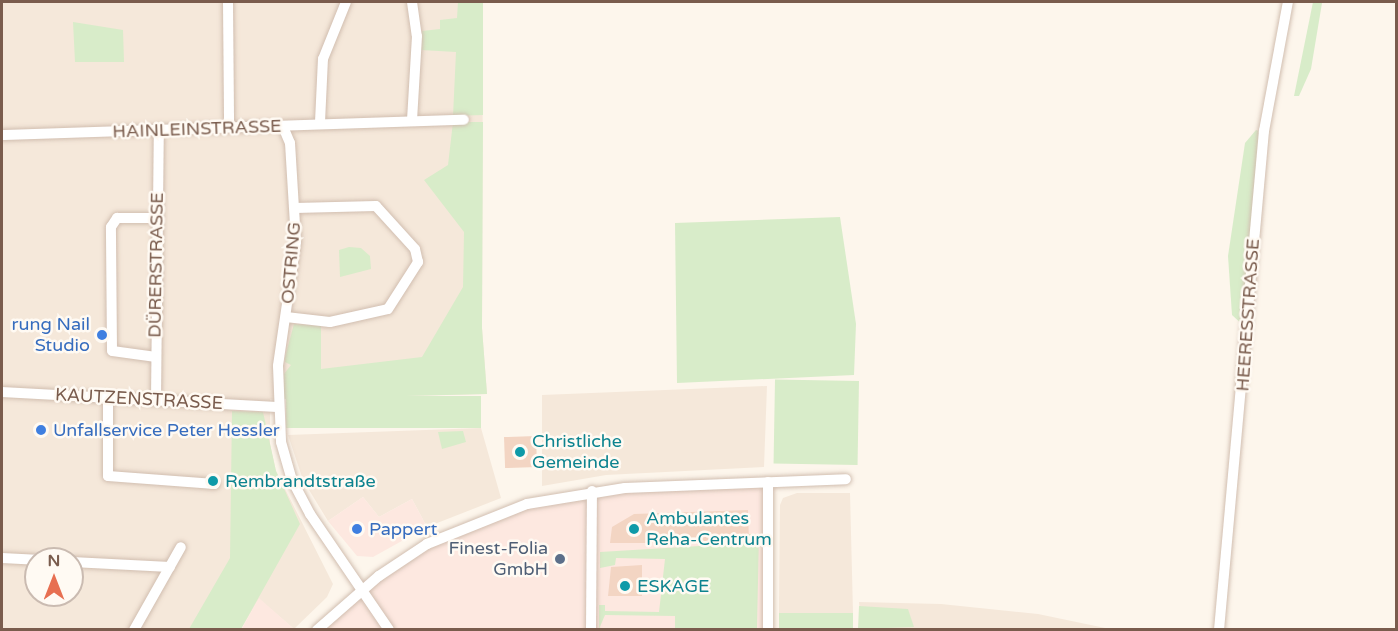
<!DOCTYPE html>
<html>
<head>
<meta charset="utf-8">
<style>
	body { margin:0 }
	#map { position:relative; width:1398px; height:631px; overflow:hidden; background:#fdf6ec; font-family:"Varela Round",sans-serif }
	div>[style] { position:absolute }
	.residential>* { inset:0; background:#f5e8da }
	.commercial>* { inset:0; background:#fde8e0 }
	.green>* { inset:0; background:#d8ecc9; transform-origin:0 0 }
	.building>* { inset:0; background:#f3d5c3; transform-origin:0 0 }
	.roads { filter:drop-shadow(0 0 2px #d1beb0) drop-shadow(0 0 2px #d1beb0) }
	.minor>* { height:10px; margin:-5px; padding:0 5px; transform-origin:5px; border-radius:5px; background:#fff }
	.dots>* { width:16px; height:16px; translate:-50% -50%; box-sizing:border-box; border:3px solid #fffaf3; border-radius:50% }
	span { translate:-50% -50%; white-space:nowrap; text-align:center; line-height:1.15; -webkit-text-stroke:5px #fffaf3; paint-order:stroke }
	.street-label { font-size:18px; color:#7a5c4d }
	.shop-label { font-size:18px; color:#366cbe }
	.right { translate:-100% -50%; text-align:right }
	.left { translate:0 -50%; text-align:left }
	.culture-label { font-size:18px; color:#0d838f }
	.service-label { font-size:18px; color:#4e5e75 }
	.frame { position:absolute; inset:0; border:3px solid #7a5c4d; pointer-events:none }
	.north { position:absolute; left:24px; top:547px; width:60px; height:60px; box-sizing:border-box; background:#fffaf3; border:2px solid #cabbb1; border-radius:50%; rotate:0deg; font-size:16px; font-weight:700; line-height:24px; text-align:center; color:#7a5c4d }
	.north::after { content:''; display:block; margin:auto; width:21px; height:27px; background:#e76f51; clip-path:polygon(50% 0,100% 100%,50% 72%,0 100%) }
</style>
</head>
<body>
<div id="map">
	<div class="residential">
		<div style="clip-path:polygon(evenodd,2px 2px,483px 2px,482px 328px,487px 394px,270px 399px,270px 444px,276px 471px,333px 584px,327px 597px,294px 629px,259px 599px,241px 629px,2px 629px,2px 2px,36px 559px,72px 559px,72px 595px,36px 595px,36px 559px)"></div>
		<div style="clip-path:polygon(767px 386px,764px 467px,606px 475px,542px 486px,542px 395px)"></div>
		<div style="clip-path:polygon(481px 428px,501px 498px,427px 527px,412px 499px,379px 517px,363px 497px,328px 521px,303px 480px,288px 435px)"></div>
		<div style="clip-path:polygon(797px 493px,850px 493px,853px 613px,779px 613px,780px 505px,783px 498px)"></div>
		<div style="clip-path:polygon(859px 602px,941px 604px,1038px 614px,1110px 629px,861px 629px)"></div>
	</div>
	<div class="commercial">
		<div style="clip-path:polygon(768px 482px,767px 629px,318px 630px,380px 576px,471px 524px,576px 494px)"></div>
		<div style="clip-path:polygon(363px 497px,379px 517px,412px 499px,427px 527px,373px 557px,357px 556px,328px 521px)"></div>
		<div style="clip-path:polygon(259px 598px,294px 629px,241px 630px)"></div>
	</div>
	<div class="green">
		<div style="clip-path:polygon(458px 2px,483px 2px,483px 115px,453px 116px,456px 52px,421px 50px,422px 31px,440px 29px,440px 20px,457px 18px)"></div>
		<div style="clip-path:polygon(1313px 2px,1322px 3px,1311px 69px,1299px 96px,1294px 96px)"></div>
		<div style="clip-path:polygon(73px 22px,123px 30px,124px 62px,75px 62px)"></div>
		<div style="clip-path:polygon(453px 122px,483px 122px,482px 328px,487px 394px,284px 399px,284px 374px,291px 365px,285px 362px,285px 357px,294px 324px,321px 326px,321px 369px,422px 357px,463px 287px,464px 232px,424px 180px,448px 165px)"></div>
		<div style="clip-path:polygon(1256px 130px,1262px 132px,1244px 326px,1232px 315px,1228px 256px,1245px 143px)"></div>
		<div style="clip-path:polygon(840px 217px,856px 324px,854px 375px,677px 383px,675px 223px)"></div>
		<div style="clip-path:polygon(349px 247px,361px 248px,370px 256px,371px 269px,340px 277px,339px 250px)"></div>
		<div style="left:859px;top:381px;width:84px;height:84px;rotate:91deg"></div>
		<div style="left:481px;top:396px;width:32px;height:195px;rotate:90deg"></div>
		<div style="clip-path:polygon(232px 411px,263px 412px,276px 471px,300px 524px,241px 629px,189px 629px,230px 558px)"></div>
		<div style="clip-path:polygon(463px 431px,466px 442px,442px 449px,438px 432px)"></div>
		<div style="clip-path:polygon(749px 534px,759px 534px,757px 629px,675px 629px,675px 616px,605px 615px,599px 629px,599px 605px,605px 605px,605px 611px,659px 612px,665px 559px,616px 558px,615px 565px,600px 568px,600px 552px,749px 543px)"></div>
		<div style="clip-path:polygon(859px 606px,908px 609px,914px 627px,858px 629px)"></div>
		<div style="left:779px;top:613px;width:74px;height:16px"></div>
	</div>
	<div class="building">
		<div style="left:536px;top:436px;width:31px;height:32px;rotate:88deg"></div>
		<div style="clip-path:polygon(748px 510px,749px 543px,610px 543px,612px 527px,634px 514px)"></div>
		<div style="clip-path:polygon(642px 565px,642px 596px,608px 596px,611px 567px)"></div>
	</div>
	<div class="roads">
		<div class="minor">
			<div style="left:228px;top:2px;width:124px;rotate:89.5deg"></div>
			<div style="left:412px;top:2px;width:34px;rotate:82deg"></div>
			<div style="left:417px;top:36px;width:83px;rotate:93.4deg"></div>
			<div style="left:320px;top:122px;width:63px;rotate:-87.3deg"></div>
			<div style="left:323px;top:59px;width:61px;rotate:-68deg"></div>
			<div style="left:284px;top:129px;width:15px;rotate:67deg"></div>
			<div style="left:290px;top:143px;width:99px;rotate:86.5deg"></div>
			<div style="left:296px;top:242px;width:125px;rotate:98.3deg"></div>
			<div style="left:278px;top:366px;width:76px;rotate:87.7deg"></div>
			<div style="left:281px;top:442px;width:37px;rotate:74deg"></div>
			<div style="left:291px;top:478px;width:41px;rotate:62.2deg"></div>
			<div style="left:310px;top:514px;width:140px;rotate:55.7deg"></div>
			<div style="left:2px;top:135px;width:462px;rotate:-1.9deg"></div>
			<div style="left:286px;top:317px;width:44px;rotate:6.5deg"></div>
			<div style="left:330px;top:322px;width:59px;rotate:-12.6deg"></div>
			<div style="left:388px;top:309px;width:56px;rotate:-57.4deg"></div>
			<div style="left:418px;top:262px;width:13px;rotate:-103deg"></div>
			<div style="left:415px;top:249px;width:58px;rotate:-132.2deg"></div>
			<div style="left:376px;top:206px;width:81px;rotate:178.6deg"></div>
			<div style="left:156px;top:357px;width:44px;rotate:-172.2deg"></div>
			<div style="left:112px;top:351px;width:124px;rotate:-90.5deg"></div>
			<div style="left:111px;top:227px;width:11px;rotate:-56deg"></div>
			<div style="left:117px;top:218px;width:39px"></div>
			<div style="left:2px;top:392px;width:275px;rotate:3.1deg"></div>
			<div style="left:108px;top:398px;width:78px;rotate:90deg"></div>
			<div style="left:108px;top:476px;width:107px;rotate:4.3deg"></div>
			<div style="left:156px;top:400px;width:271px;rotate:-89.4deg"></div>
			<div style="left:2px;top:558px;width:34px;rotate:3deg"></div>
			<div style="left:72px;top:562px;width:98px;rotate:2.9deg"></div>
			<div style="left:134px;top:630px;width:95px;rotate:-60.5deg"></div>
			<div style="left:317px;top:630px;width:82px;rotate:-41.1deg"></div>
			<div style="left:379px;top:576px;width:58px;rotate:-33.7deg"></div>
			<div style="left:427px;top:544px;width:108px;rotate:-21.8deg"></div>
			<div style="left:527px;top:504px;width:99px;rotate:-9.3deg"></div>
			<div style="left:625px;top:488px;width:221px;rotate:-2.3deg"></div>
			<div style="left:591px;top:630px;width:139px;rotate:-89.6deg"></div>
			<div style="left:768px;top:630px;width:148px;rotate:-90deg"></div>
			<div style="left:1219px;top:630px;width:501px;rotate:-84.85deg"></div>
			<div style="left:1264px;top:131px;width:131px;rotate:-79.5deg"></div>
		</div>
	</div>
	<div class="dots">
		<div style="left:102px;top:335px;background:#3f7fe0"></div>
		<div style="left:41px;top:430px;background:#3f7fe0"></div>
		<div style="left:520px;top:452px;background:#0f9aa8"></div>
		<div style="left:213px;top:481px;background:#0f9aa8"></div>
		<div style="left:357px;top:529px;background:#3f7fe0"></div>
		<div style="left:634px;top:529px;background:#0f9aa8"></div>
		<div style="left:560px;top:559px;background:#5c6f8a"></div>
		<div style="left:625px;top:586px;background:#0f9aa8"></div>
	</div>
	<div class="street-label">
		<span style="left:197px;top:129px;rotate:-2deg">HAINLEINSTRASSE</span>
		<span style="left:291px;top:263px;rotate:-85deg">OSTRING</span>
		<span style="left:156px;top:265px;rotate:-89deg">DÜRERSTRASSE</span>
		<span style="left:1248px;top:315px;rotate:-86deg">HEERESSTRASSE</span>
		<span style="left:139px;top:399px;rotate:3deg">KAUTZENSTRASSE</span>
	</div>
	<div class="shop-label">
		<span class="right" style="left:90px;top:335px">rung Nail<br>Studio</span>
		<span class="left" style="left:53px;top:430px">Unfallservice Peter Hessler</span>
		<span class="left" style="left:369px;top:529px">Pappert</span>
	</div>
	<div class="culture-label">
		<span class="left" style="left:532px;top:452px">Christliche<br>Gemeinde</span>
		<span class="left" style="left:225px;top:481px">Rembrandtstraße</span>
		<span class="left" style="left:646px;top:529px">Ambulantes<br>Reha-Centrum</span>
		<span class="left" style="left:637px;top:586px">ESKAGE</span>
	</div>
	<div class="service-label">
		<span class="right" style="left:548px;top:559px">Finest-Folia<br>GmbH</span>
	</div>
	<div class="frame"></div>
	<div class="north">N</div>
</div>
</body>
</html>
